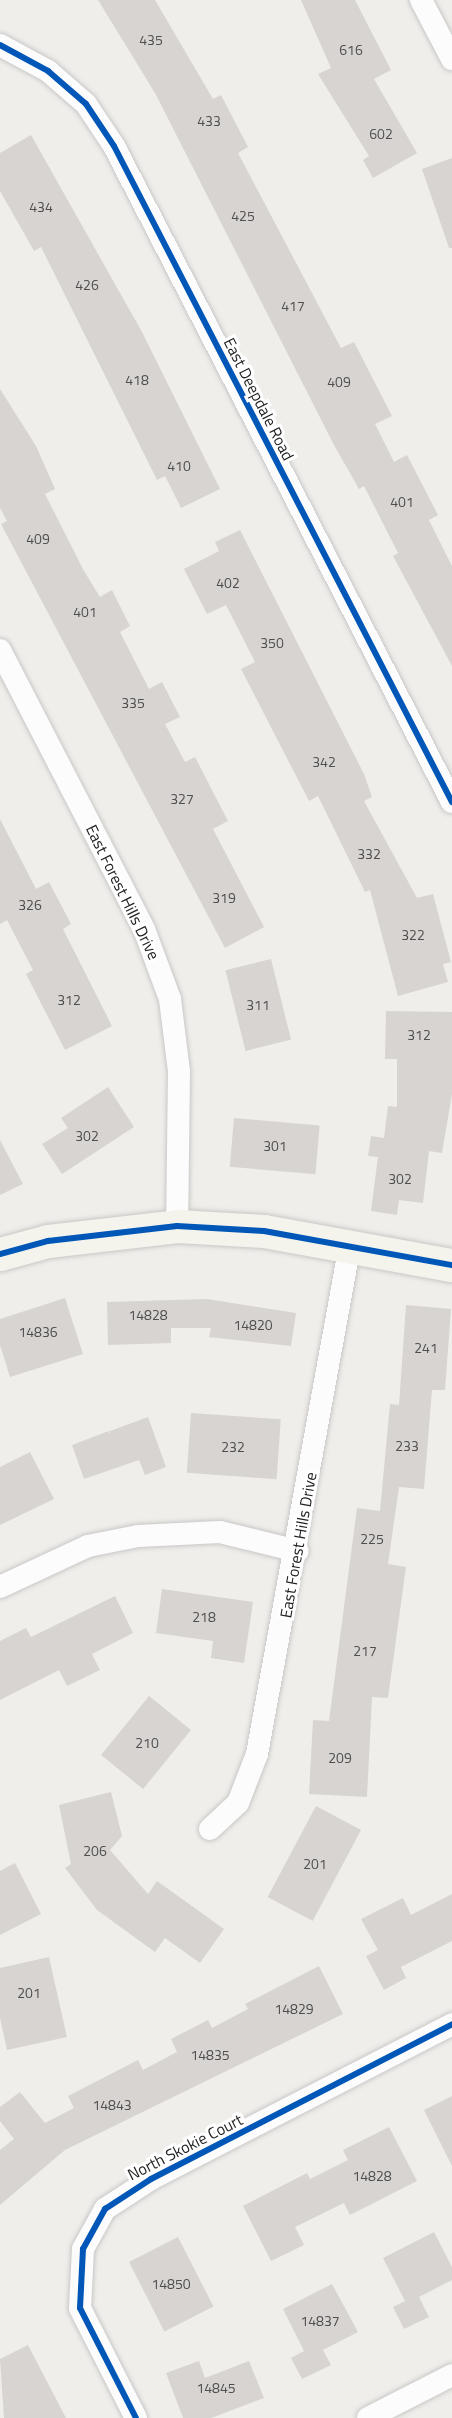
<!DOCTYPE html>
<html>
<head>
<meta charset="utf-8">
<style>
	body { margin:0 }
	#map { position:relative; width:452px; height:2418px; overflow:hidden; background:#f0eeeb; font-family:"Titillium Web",sans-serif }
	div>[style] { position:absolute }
	.building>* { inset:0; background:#d7d4d2; transform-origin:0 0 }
	.roads { filter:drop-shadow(0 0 2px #c9c8c7) drop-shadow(0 0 2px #c9c8c7) }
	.street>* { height:22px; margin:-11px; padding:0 11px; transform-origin:11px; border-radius:11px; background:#fdfcfc }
	.secondary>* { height:33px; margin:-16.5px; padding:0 16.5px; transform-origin:16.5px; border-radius:16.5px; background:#f4f4ed }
	.cycleway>* { height:6px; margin:-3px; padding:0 3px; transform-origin:3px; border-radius:3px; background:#0057b8 }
	span { translate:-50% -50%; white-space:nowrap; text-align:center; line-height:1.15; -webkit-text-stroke:6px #fff; paint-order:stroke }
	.number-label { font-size:14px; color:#4f4e4e }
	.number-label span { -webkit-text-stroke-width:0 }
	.street-label { font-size:16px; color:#222 }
</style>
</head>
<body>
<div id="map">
	<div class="building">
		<div style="clip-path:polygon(98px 0,155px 0,213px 99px,221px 95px,248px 147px,238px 153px,341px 348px,354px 342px,392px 416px,375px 424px,394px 462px,407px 455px,438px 515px,429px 520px,452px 566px,452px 666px,393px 556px,398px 553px,364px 486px,359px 489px,334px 445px,155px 93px)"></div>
		<div style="clip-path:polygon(301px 0,355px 0,391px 70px,374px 79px,417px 153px,373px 178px,363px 160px,369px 156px,318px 74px,331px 68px)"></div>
		<div style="clip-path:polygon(31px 135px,142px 332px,220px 489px,181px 508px,165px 476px,157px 480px,41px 247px,34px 251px,0 191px,0 153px)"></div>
		<div style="clip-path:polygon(452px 158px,452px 248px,449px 248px,422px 169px)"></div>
		<div style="clip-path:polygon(0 389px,36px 446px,55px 489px,45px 494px,84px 571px,100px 597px,112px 590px,130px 626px,120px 632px,149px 689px,162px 682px,180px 717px,165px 724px,185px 762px,195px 757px,228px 821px,213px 829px,264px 927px,225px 948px,1px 524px,7px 521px,0 508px)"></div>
		<div style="clip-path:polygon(240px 530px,364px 774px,372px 797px,364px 801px,417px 898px,433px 894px,451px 962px,443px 964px,448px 982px,398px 996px,370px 890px,365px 892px,318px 796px,309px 801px,241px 669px,255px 662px,226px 605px,207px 614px,184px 569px,219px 551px,215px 542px)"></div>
		<div style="clip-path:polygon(0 819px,36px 889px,49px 882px,71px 924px,63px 929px,112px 1026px,65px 1050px,26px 974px,33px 970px,7px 920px,0 924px)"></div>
		<div style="left:271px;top:959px;width:83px;height:47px;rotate:76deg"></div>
		<div style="clip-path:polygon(386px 1011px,452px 1012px,452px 1094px,442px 1153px,429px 1151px,423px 1203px,399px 1200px,397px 1215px,371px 1211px,378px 1157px,368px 1156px,371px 1136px,384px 1138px,388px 1106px,397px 1107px,397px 1059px,385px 1059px)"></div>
		<div style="clip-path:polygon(108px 1087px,134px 1127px,62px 1174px,42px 1144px,68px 1128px,61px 1118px)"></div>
		<div style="left:234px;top:1118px;width:86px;height:49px;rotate:5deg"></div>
		<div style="clip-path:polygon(0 1140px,23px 1184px,0 1195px)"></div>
		<div style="clip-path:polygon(65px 1298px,83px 1354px,10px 1377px,0 1345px,0 1319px)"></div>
		<div style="clip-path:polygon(207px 1299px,296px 1313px,291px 1346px,209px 1337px,211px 1328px,171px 1328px,171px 1343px,108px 1345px,107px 1302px)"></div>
		<div style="clip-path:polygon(406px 1305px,451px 1309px,445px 1390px,432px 1390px,424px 1489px,399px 1487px,388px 1564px,406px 1567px,388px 1698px,372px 1697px,367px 1797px,309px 1794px,313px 1720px,329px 1721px,357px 1508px,380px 1511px,390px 1404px,399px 1405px)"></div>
		<div style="left:191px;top:1413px;width:90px;height:60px;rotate:4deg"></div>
		<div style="clip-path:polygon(148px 1417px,166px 1467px,145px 1475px,139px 1460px,84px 1479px,72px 1445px,109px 1431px,110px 1435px,110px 1431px)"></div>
		<div style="clip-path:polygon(30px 1452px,54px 1499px,0 1525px,0 1467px)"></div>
		<div style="clip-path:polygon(162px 1589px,253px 1602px,244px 1663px,211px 1658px,213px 1641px,156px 1633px)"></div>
		<div style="clip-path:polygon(115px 1596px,133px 1633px,92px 1654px,100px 1670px,67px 1686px,59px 1670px,0 1700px,0 1641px,26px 1628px,31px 1637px)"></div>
		<div style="left:149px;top:1696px;width:54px;height:76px;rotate:39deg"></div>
		<div style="clip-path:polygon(111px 1792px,122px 1836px,110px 1850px,148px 1894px,157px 1881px,224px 1929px,200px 1963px,165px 1938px,155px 1952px,97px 1910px,65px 1868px,71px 1864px,59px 1805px)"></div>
		<div style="left:316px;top:1806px;width:51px;height:103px;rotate:28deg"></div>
		<div style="clip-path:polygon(15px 1863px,41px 1914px,0 1935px,0 1871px)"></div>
		<div style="clip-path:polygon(452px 1894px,452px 1941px,401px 1967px,406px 1978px,384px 1990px,366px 1956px,378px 1950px,361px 1919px,403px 1898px,411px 1915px)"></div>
		<div style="clip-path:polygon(49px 1957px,67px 2037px,7px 2050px,0 2018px,0 1968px)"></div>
		<div style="clip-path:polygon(319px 1966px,343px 2014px,65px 2150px,0 2205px,0 2150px,14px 2139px,0 2121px,0 2107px,20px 2092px,45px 2123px,74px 2108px,68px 2096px,138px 2060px,143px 2070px,177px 2052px,171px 2039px,208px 2020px,212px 2028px,248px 2009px,245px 2004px)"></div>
		<div style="clip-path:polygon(452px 2096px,452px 2166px,424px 2110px)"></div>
		<div style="clip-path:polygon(389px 2127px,417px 2181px,350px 2215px,344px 2203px,295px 2227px,304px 2245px,271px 2261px,243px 2206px,307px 2173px,310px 2179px,348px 2160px,343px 2150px)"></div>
		<div style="clip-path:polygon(434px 2232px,452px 2267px,452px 2280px,419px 2297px,429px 2317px,404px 2329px,393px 2307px,405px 2301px,383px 2258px)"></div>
		<div style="left:178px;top:2237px;width:78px;height:55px;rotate:63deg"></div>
		<div style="clip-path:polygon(332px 2284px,358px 2332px,323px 2350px,331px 2365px,302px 2379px,291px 2358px,304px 2351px,283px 2309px)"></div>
		<div style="clip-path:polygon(28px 2345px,66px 2418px,4px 2418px,0 2359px)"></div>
		<div style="clip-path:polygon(199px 2361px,205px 2378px,249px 2361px,264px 2398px,211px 2418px,183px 2418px,166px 2373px)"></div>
	</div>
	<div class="roads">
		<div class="street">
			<div style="left:421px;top:0;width:67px;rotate:62.3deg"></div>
			<div style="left:0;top:45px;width:55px;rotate:28.4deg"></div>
			<div style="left:48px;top:71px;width:50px;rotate:41deg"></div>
			<div style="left:86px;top:104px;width:50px;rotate:56.3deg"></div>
			<div style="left:114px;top:146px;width:738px;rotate:62.74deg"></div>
			<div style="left:0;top:650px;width:314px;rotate:62.7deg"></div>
			<div style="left:144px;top:929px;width:75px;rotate:69.6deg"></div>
			<div style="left:170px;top:999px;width:73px;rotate:82.9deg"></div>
			<div style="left:179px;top:1071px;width:155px;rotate:90.7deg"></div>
			<div style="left:0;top:1587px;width:97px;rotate:-25deg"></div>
			<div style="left:88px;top:1546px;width:51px;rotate:-11.3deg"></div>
			<div style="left:138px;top:1536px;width:82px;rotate:-2.8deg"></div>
			<div style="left:220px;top:1532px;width:80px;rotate:13.7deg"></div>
			<div style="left:210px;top:1829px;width:38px;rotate:-43deg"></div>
			<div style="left:238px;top:1803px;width:53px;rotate:-68.8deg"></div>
			<div style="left:257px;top:1754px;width:517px;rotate:-79.65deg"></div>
			<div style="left:136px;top:2418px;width:123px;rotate:-117deg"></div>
			<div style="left:80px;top:2308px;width:59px;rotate:-87.1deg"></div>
			<div style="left:83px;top:2249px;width:46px;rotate:-61.2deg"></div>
			<div style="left:105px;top:2209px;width:55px;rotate:-33.1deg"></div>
			<div style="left:151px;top:2179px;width:339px;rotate:-27.2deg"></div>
			<div style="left:368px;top:2418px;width:94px;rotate:-27.1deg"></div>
		</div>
		<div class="secondary">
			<div style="left:0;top:1254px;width:50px;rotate:-15.2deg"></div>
			<div style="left:48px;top:1241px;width:130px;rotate:-6.6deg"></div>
			<div style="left:177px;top:1226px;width:87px;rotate:3.3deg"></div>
			<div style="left:264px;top:1231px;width:191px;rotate:10.3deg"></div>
		</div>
	</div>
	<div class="cycleway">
		<div style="left:0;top:45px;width:55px;rotate:28.4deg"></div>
		<div style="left:48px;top:71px;width:50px;rotate:41deg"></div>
		<div style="left:86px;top:104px;width:50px;rotate:56.3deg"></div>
		<div style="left:114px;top:146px;width:738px;rotate:62.74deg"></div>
		<div style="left:0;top:1254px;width:50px;rotate:-15.2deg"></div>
		<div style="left:48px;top:1241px;width:130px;rotate:-6.6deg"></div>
		<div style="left:177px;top:1226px;width:87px;rotate:3.3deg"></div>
		<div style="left:264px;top:1231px;width:191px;rotate:10.3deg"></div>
		<div style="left:136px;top:2418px;width:123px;rotate:-117deg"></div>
		<div style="left:80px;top:2308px;width:59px;rotate:-87.1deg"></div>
		<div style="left:83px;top:2249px;width:46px;rotate:-61.2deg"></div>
		<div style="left:105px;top:2209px;width:55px;rotate:-33.1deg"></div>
		<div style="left:151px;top:2179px;width:339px;rotate:-27.2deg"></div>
	</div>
	<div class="number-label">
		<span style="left:151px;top:40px">435</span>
		<span style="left:351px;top:50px">616</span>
		<span style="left:209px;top:121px">433</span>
		<span style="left:381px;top:134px">602</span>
		<span style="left:41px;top:207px">434</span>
		<span style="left:243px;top:216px">425</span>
		<span style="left:87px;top:285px">426</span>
		<span style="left:293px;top:306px">417</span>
		<span style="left:137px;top:380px">418</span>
		<span style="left:339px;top:382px">409</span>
		<span style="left:179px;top:466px">410</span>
		<span style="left:402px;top:502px">401</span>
		<span style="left:38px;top:539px">409</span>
		<span style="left:228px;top:583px">402</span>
		<span style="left:85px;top:612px">401</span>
		<span style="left:272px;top:643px">350</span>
		<span style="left:133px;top:703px">335</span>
		<span style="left:324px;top:762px">342</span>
		<span style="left:182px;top:799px">327</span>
		<span style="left:369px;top:854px">332</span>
		<span style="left:224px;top:898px">319</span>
		<span style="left:30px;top:905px">326</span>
		<span style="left:413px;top:935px">322</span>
		<span style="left:69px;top:1000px">312</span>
		<span style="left:258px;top:1005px">311</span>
		<span style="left:419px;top:1035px">312</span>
		<span style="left:87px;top:1136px">302</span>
		<span style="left:275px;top:1146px">301</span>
		<span style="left:400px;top:1179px">302</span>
		<span style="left:148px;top:1315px">14828</span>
		<span style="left:253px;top:1325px">14820</span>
		<span style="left:38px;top:1332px">14836</span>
		<span style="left:426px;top:1348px">241</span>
		<span style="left:407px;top:1446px">233</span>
		<span style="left:233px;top:1447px">232</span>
		<span style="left:372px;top:1539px">225</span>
		<span style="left:204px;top:1617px">218</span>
		<span style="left:365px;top:1651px">217</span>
		<span style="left:147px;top:1743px">210</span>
		<span style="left:340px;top:1758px">209</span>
		<span style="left:95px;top:1851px">206</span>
		<span style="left:315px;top:1864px">201</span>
		<span style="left:29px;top:1993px">201</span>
		<span style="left:294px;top:2009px">14829</span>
		<span style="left:210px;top:2055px">14835</span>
		<span style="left:112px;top:2105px">14843</span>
		<span style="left:372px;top:2176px">14828</span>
		<span style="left:171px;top:2284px">14850</span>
		<span style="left:320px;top:2321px">14837</span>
		<span style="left:216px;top:2388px">14845</span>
	</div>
	<div class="street-label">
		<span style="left:259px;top:399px;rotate:63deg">East Deepdale Road</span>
		<span style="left:123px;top:892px;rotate:64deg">East Forest Hills Drive</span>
		<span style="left:298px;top:1545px;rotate:-80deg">East Forest Hills Drive</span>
		<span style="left:185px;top:2147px;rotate:-27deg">North Skokie Court</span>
	</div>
</div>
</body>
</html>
